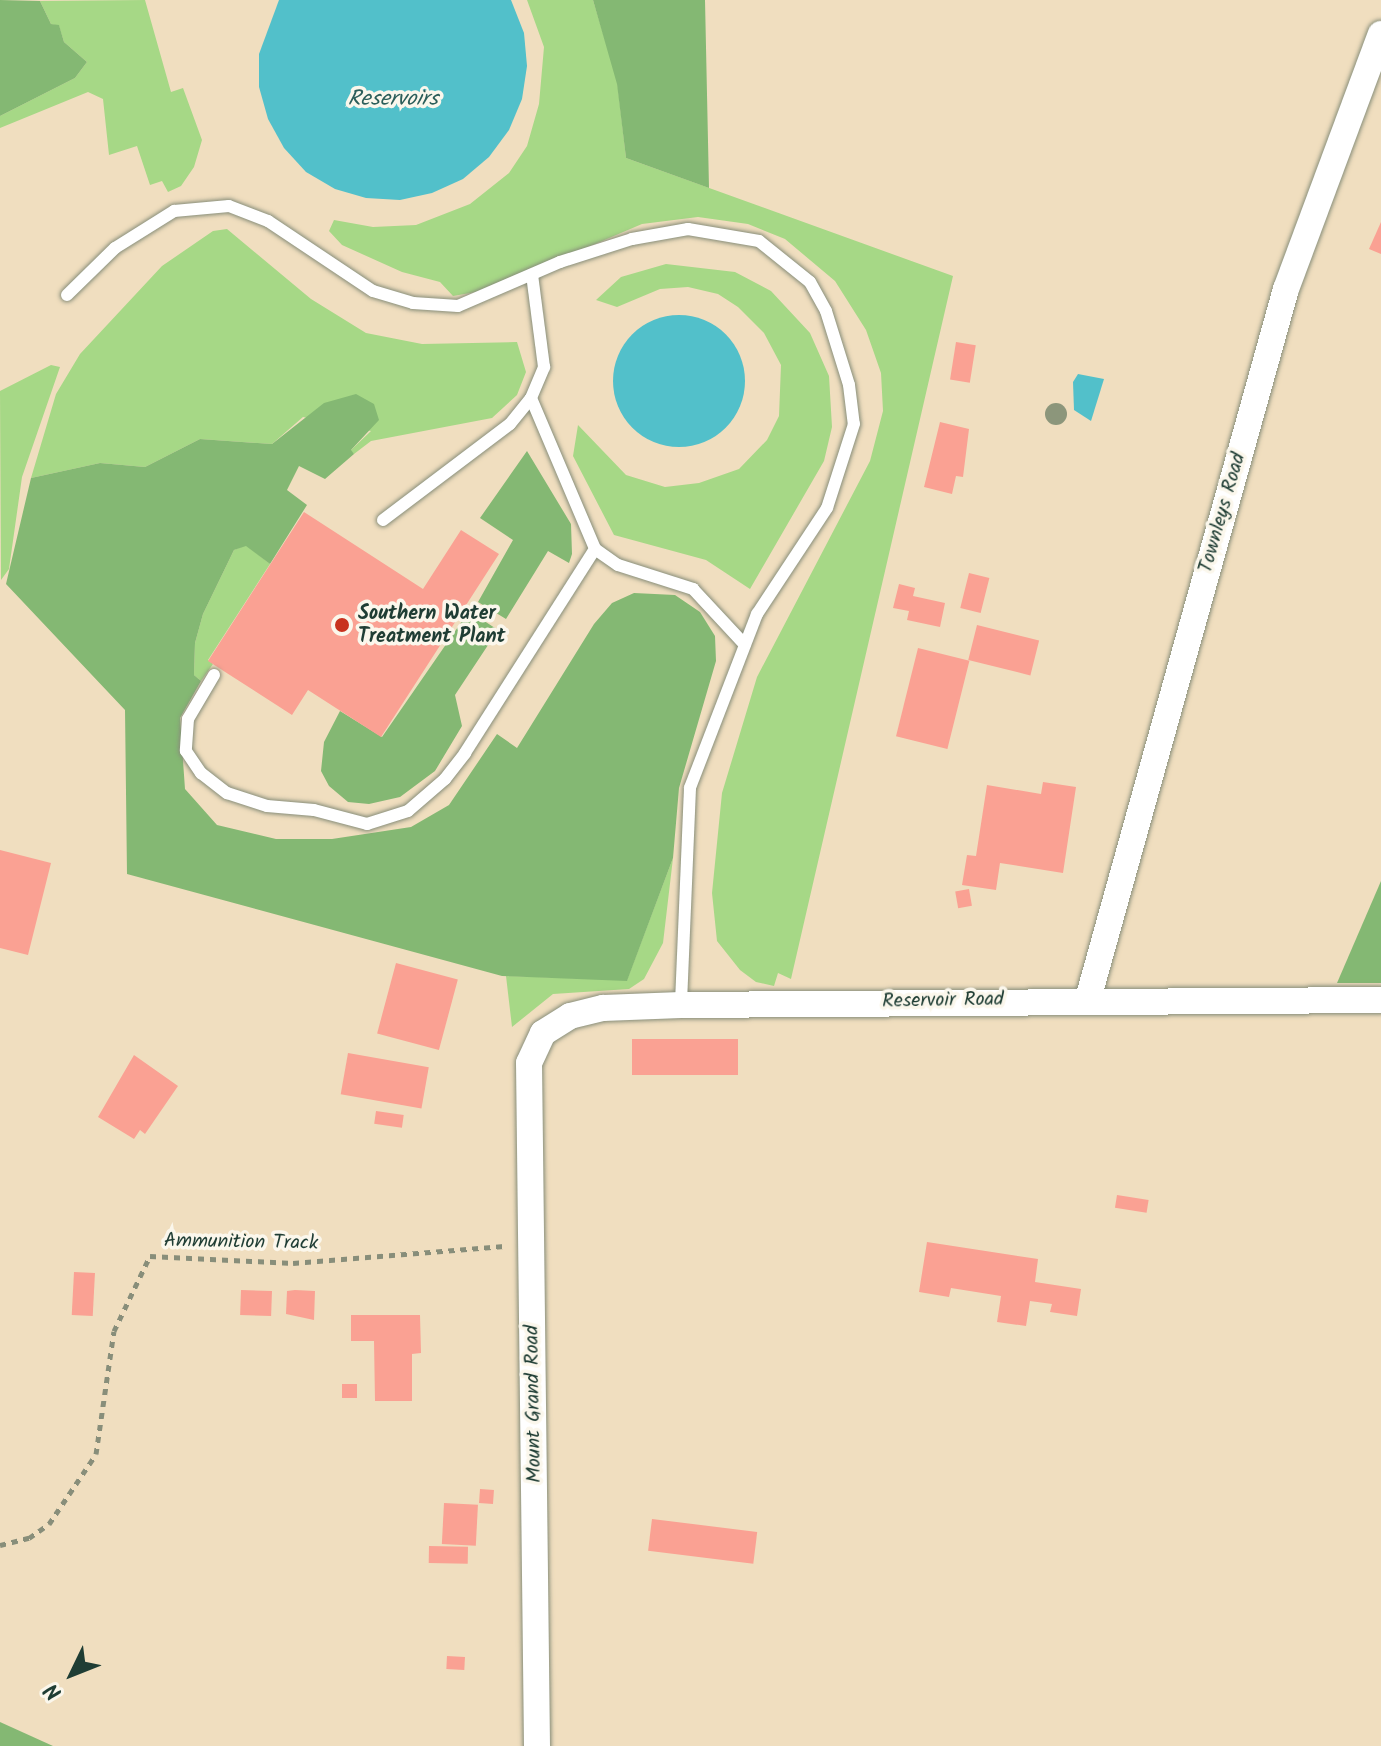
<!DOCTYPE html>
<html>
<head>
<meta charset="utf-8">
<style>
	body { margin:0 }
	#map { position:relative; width:1381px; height:1746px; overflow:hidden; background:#f0debf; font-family:Kalam,sans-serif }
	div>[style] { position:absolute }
	.green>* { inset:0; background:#a6d886 }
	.forest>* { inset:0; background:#84b873 }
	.water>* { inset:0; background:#52c0ca }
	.round { border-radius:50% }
	.building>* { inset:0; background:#faa193; transform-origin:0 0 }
	.path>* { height:5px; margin-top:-2.5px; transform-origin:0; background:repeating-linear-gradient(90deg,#888e7a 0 6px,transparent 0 12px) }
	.roads { filter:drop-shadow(0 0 2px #888e7a) drop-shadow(0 0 2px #888e7a) }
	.service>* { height:12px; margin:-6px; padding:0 6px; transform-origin:6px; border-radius:6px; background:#fff }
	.minor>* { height:26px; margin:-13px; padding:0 13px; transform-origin:13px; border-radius:13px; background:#fff }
	.trees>* { width:22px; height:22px; margin:-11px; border-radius:50%; background:#8c967b }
	.dots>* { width:22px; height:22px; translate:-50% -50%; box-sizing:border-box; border:4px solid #fbf7ec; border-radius:50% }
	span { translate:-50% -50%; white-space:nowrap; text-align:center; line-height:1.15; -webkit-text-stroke:7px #fbf7ec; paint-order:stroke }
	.street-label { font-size:20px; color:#1f3d34 }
	.poi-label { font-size:20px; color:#1f3d34; font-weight:700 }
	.left { translate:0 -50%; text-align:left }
	.water-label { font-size:22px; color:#2c5e5a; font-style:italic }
	.north { position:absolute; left:32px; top:1634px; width:80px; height:80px; -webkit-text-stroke:6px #fbf7ec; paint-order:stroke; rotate:227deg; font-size:22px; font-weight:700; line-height:32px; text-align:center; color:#1f3d34 }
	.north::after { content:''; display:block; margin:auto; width:28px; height:36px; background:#1f3d34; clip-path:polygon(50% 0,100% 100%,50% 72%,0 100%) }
</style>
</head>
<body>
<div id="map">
	<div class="green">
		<div style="clip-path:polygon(145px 0,171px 92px,183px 88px,202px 140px,194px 167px,181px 186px,168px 192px,162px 181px,150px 185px,137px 146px,109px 155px,103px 99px,88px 92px,0 128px,0 116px,75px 78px,87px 62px,64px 42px,59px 26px,51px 24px,40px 1px)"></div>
		<div style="clip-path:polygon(527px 0,593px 0,617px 80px,626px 158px,953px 276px,791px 979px,778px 973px,774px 986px,756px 982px,740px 970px,717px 941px,712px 893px,722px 793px,757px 677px,870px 461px,883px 411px,881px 373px,866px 330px,835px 281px,785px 239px,748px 224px,698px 217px,642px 224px,487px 290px,453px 296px,440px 282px,402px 272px,342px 245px,329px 231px,334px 220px,373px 227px,416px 225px,470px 204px,509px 173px,527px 146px,539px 104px,544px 47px)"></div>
		<div style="clip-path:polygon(227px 229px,311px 299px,366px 333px,422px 344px,517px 342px,526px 372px,517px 395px,492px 418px,371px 441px,354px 454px,350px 451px,371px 431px,303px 417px,272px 444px,200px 439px,145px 467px,100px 463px,31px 478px,56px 394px,80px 354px,162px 266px,213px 231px)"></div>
		<div style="clip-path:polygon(666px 264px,735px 272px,771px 291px,810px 333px,829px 376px,832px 427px,824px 461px,750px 589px,706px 560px,614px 535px,573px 456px,578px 425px,626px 475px,665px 487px,699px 483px,739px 469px,767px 440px,779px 416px,781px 365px,764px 333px,738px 307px,718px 294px,688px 287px,660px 289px,617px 307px,596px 300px,621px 277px)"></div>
		<div style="clip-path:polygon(51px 365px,60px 367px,22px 477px,9px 569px,1px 580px,0 391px)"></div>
		<div style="clip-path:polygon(246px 545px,270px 564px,208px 660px,213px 664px,201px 681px,194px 675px,195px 643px,203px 614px,234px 550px)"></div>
		<div style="clip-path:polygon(673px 858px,663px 943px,644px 979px,629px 989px,553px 994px,512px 1027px,506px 976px,627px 980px)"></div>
	</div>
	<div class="forest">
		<div style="clip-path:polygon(0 0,40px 1px,51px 24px,59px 25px,64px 42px,87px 62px,75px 78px,0 116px)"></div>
		<div style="clip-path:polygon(593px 0,705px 0,709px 188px,626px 158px,617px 84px)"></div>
		<div style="clip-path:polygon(356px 394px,374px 404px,379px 420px,351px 450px,354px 454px,325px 479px,299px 466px,287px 490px,307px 505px,270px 564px,246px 546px,234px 550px,203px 614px,195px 643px,194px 675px,201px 681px,180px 718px,185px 789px,217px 825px,276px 839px,332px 839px,411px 827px,449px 805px,497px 734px,517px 748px,594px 624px,612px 603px,634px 593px,675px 595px,700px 612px,715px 636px,716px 661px,679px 788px,673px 858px,627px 981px,502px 976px,127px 874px,125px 710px,6px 584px,31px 478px,100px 463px,145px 467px,200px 439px,272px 444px,324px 403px)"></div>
		<div style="clip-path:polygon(527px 451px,571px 524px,572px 554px,569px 563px,548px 551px,506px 619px,478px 602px,513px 540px,480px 518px)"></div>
		<div style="clip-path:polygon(469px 611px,498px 630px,455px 695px,462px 726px,435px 771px,400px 797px,369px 804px,348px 802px,329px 786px,321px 771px,324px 742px,340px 711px,382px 737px)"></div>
		<div style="clip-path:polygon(1381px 881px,1381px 983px,1337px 983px)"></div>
		<div style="clip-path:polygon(0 1722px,53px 1746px,0 1746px)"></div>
	</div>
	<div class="water">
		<div style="clip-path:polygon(279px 0,511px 0,524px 33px,527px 66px,522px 99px,509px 130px,489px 157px,463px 179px,432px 193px,400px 200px,366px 198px,335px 189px,306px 172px,284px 148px,268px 119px,259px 87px,259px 54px)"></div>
		<div class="round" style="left:613px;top:315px;width:132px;height:132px"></div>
		<div style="clip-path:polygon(1078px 374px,1104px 379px,1091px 421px,1074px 410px,1073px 382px)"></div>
	</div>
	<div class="building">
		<div style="clip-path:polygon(1381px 222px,1381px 254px,1369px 249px)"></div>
		<div style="left:956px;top:342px;width:20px;height:38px;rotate:9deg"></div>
		<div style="clip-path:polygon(940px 422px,969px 429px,963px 477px,956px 476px,952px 494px,924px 487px)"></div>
		<div style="clip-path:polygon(304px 512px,423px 589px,461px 530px,499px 554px,381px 737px,308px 690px,292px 715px,208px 661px)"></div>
		<div style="left:969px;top:573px;width:21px;height:36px;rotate:14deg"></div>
		<div style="clip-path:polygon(899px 584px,915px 588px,913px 596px,945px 603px,940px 627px,907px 620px,909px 611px,893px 608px)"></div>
		<div style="left:977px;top:625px;width:64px;height:36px;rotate:14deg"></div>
		<div style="left:918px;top:648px;width:53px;height:91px;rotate:14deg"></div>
		<div style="clip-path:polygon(1043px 782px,1076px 787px,1063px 873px,1000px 863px,996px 890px,962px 885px,967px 855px,976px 856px,987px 785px,1041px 794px)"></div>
		<div style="clip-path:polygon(0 850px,51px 863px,28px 955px,0 948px)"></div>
		<div style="left:969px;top:889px;width:17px;height:14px;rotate:80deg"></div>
		<div style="left:396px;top:963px;width:64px;height:73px;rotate:15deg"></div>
		<div style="left:632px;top:1039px;width:106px;height:36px"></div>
		<div style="left:348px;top:1053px;width:82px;height:42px;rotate:10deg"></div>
		<div style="clip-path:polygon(134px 1055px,178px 1086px,145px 1134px,140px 1130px,134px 1139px,98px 1117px)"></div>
		<div style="left:376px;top:1111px;width:28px;height:13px;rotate:8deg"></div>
		<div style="left:1117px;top:1195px;width:32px;height:13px;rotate:9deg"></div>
		<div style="clip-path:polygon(927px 1242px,1038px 1259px,1035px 1282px,1081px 1289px,1077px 1316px,1050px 1312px,1052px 1304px,1030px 1301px,1026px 1326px,997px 1322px,1001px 1296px,951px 1288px,949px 1297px,919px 1292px)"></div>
		<div style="left:74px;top:1272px;width:21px;height:43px;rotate:3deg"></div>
		<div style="left:241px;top:1290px;width:31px;height:25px;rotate:2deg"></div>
		<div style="clip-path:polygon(295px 1290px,315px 1291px,314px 1320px,286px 1314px,287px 1291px)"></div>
		<div style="clip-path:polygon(351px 1315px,420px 1315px,421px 1353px,412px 1354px,412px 1401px,375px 1401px,374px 1341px,351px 1341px)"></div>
		<div style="left:357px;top:1384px;width:14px;height:15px;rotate:90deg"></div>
		<div style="left:480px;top:1489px;width:14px;height:14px;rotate:4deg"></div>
		<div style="left:444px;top:1503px;width:34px;height:41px;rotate:3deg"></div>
		<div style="left:652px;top:1519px;width:106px;height:32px;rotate:7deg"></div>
		<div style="left:429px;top:1546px;width:39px;height:17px;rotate:1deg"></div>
		<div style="left:447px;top:1656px;width:18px;height:13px;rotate:3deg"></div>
	</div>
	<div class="path">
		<div style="left:0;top:1545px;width:30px;rotate:-14deg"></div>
		<div style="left:29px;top:1538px;width:24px;rotate:-35deg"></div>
		<div style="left:49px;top:1524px;width:84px;rotate:-56.1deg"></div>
		<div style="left:96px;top:1454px;width:124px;rotate:-81.7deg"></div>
		<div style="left:114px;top:1331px;width:83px;rotate:-64.4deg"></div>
		<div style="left:150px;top:1256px;width:143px;rotate:2.8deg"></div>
		<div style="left:293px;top:1263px;width:212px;rotate:-4.6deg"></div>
	</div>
	<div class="roads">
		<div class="service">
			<div style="left:67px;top:295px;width:67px;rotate:-44.4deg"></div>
			<div style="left:115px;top:248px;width:70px;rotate:-32.1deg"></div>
			<div style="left:174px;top:211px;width:55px;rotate:-5.2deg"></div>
			<div style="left:229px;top:206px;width:42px;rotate:21deg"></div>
			<div style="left:268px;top:221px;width:126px;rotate:33.7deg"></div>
			<div style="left:373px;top:291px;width:42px;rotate:16.7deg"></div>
			<div style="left:413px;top:303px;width:45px;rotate:3.8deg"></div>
			<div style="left:458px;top:306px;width:111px;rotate:-23.3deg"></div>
			<div style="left:560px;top:262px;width:76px;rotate:-17.7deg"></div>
			<div style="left:632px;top:239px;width:57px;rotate:-10.1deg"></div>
			<div style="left:688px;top:229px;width:72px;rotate:9.6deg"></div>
			<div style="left:759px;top:241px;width:65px;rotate:38.8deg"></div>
			<div style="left:810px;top:282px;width:33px;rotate:61deg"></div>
			<div style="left:826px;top:311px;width:77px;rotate:72.7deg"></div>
			<div style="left:849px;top:385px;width:39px;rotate:83deg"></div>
			<div style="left:854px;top:424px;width:88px;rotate:107.8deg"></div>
			<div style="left:827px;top:508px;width:127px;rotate:123.4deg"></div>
			<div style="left:757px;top:614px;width:186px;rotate:111.1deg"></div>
			<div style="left:690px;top:788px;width:217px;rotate:92.4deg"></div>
			<div style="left:531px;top:398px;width:164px;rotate:67deg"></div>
			<div style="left:595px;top:549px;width:28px;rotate:35deg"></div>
			<div style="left:618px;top:565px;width:79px;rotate:17.7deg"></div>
			<div style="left:693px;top:589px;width:76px;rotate:47.1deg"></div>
			<div style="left:383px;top:520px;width:159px;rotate:-37.1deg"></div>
			<div style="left:510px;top:424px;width:33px;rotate:-51deg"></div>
			<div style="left:531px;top:398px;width:34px;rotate:-67deg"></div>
			<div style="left:544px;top:367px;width:93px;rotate:-97.4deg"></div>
			<div style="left:214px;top:675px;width:51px;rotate:120.6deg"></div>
			<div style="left:188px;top:719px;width:32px;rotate:94deg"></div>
			<div style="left:186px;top:751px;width:27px;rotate:56deg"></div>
			<div style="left:201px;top:773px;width:33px;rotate:38deg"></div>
			<div style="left:227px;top:793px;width:42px;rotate:18deg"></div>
			<div style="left:267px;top:806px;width:47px;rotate:4.9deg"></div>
			<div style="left:314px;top:810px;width:55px;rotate:14.8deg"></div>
			<div style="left:367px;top:824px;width:43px;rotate:-17.6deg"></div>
			<div style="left:408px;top:811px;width:49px;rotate:-40.9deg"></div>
			<div style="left:445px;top:779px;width:33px;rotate:-52deg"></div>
			<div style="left:465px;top:753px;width:242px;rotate:-57.5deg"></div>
		</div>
		<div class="minor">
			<div style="left:1088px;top:999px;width:737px;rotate:-74.42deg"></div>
			<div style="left:1286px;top:289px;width:272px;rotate:-69.6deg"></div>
			<div style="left:537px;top:1746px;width:683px;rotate:-90.67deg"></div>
			<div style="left:529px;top:1063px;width:33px;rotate:-65deg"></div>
			<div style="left:543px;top:1033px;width:32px;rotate:-32deg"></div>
			<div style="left:570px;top:1016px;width:34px;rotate:-14deg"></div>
			<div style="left:603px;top:1008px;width:78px;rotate:-2.2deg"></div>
			<div style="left:681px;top:1005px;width:700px;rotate:-0.41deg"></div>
		</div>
	</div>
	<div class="trees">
		<div style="left:1056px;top:414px"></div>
	</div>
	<div class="dots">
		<div style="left:342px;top:625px;background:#c8321e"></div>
	</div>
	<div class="street-label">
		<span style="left:1223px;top:513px;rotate:-74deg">Townleys Road</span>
		<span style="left:943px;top:1001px;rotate:-1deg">Reservoir Road</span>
		<span style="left:241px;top:1243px;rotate:1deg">Ammunition Track</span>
		<span style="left:534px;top:1404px;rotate:-91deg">Mount Grand Road</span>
	</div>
	<div class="poi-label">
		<span class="left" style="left:358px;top:626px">Southern Water<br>Treatment Plant</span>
	</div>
	<div class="water-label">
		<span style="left:393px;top:100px">Reservoirs</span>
	</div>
	<div class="north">N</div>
</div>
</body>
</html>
